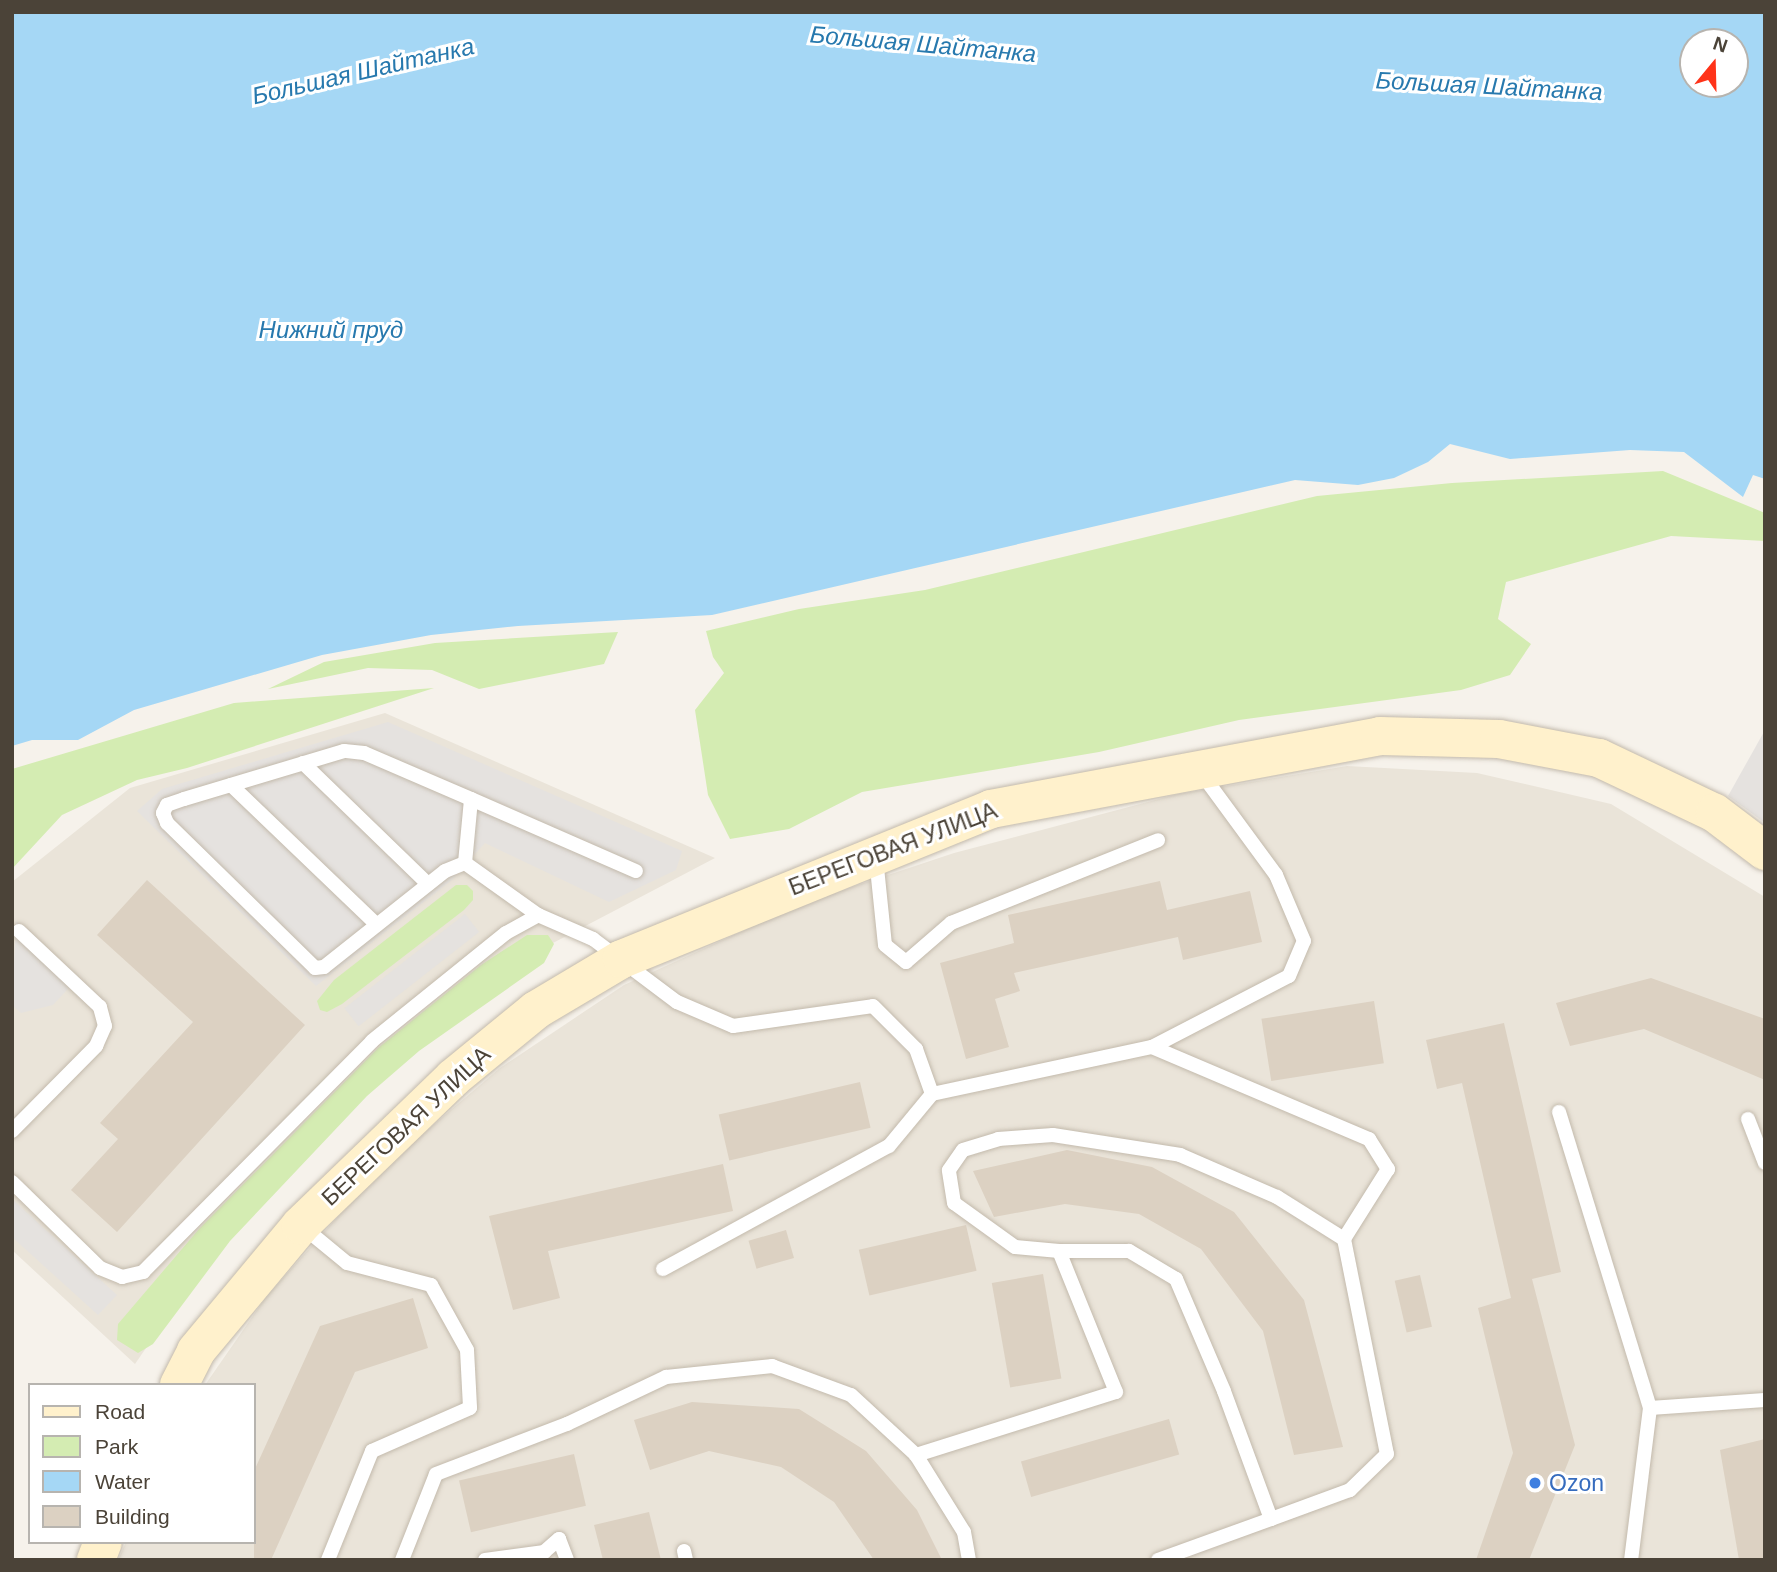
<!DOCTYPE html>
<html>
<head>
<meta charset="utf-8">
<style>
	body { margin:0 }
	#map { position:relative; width:1777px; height:1572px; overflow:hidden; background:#f6f2eb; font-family:Helvetica,sans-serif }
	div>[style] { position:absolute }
	.residential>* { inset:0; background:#eae4d9 }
	.green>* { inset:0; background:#d4ecb2 }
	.parking>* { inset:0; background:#e5e2df; transform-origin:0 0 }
	.water>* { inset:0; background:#a5d7f5 }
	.building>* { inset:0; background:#dcd1c2; transform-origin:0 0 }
	.roads { filter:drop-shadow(0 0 2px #c3baac) drop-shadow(0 0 2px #c3baac) }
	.lane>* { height:14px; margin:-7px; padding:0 7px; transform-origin:7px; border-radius:7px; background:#fff }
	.secondary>* { height:38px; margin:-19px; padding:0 19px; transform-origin:19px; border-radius:19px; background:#fff1cc }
	.dots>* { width:19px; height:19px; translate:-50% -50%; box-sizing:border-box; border:4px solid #fff; border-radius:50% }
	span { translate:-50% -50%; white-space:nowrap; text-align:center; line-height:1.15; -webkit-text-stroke:6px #fff; paint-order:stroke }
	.street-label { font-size:23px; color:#4b4338 }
	.shop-label { font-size:23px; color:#366cbe }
	.left { translate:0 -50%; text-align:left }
	.water-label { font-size:24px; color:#2779ae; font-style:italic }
	.frame { position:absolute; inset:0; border:14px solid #4b4338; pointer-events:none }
	.legend { position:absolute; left:28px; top:1383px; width:228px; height:161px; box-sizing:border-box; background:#fff; border:2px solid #b7b4af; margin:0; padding:9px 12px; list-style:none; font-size:21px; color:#4b4338 }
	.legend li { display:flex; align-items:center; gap:14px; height:35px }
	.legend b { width:35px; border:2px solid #b7b4af }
	.north { position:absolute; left:1679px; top:28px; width:70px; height:70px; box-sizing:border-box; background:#fff; border:2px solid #b7b4af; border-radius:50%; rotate:19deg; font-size:19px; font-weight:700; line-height:28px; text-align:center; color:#4b4338 }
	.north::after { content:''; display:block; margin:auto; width:24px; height:32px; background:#ff3319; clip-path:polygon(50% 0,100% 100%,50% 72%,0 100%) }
</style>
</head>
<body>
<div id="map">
	<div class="residential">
		<div style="clip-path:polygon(385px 713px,715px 858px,511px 965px,354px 1095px,223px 1236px,135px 1364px,12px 1250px,12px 882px,130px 788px)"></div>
		<div style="clip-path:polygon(1347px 766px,1477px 773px,1611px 804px,1765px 897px,1765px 1560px,118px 1560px,126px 1542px,254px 1542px,254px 1385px,205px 1385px,266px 1297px,376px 1174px,500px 1068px,624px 985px,804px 903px,954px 853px,1178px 794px)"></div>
	</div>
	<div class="green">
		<div style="clip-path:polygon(1663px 471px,1765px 513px,1765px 541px,1671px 536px,1506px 582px,1498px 619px,1531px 644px,1510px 675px,1461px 690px,1239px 720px,1099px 752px,862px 792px,789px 829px,730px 839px,708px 795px,695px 710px,724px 673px,713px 657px,706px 631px,799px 609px,925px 590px,1317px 496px,1452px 483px)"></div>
		<div style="clip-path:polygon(618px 632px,604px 664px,479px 689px,432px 670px,368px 668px,268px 689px,324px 662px,435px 643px)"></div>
		<div style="clip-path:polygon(434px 688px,187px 768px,137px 780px,62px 815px,12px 869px,12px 769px,234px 703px)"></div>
		<div style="clip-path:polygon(456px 885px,467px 885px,473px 891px,473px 900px,464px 910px,342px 1004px,327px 1012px,320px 1010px,317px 1001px,334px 980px)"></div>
		<div style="clip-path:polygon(527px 935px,548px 935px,554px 944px,544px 963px,419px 1051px,367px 1096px,230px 1241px,153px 1344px,138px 1353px,117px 1340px,118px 1324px,199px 1229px,378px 1048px,481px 965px)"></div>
	</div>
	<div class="parking">
		<div style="clip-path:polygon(388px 722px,682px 851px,676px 870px,609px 902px,485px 843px,452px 880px,316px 986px,137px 811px,162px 789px)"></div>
		<div style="clip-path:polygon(1765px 730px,1765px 823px,1728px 796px)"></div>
		<div style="left:465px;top:914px;width:23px;height:153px;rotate:52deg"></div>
		<div style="clip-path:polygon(16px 921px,78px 978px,53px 1005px,21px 1013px,12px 1005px)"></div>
		<div style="clip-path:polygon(12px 1199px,117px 1295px,98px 1315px,12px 1237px)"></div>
	</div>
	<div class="water">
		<div style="clip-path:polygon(evenodd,12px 12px,1765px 12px,1765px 479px,1753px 475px,1743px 497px,1684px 452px,1630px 450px,1510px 459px,1450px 444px,1428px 462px,1394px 478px,1358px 485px,1295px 480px,712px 615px,518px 626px,431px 635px,322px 655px,134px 710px,78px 740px,32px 740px,12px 746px,12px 12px,1693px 42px,1735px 42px,1735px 84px,1693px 84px,1693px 42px)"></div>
	</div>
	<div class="building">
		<div style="clip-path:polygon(147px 880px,305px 1025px,117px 1232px,71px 1190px,118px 1139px,100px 1123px,193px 1022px,97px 935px)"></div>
		<div style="clip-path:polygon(1160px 881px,1167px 910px,1250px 891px,1262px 942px,1183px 960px,1178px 937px,1014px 973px,1020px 991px,995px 999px,1009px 1047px,966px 1059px,940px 963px,1014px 943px,1008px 915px)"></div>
		<div style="clip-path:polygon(1651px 978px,1765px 1019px,1765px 1080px,1644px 1029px,1570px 1046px,1556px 1003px)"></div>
		<div style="left:1374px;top:1001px;width:63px;height:114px;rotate:81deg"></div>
		<div style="clip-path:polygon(1504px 1023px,1561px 1272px,1532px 1279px,1575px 1445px,1529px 1560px,1476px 1560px,1513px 1453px,1478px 1308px,1511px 1298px,1462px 1083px,1437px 1089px,1426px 1040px)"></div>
		<div style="left:860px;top:1082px;width:47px;height:145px;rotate:77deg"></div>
		<div style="clip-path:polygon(1067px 1150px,1152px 1167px,1234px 1212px,1304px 1300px,1343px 1447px,1294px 1455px,1263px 1331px,1201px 1249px,1139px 1214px,1065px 1204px,994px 1217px,973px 1171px)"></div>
		<div style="clip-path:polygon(723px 1164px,733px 1211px,548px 1251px,560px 1298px,513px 1310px,489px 1216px)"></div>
		<div style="left:966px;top:1225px;width:47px;height:110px;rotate:77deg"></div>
		<div style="left:786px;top:1230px;width:29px;height:39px;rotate:74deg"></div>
		<div style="left:1043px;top:1274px;width:106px;height:52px;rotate:80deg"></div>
		<div style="left:1420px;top:1275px;width:53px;height:26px;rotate:77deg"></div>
		<div style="clip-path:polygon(413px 1298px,428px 1348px,355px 1372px,271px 1560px,254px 1560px,254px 1471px,320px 1326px)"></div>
		<div style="clip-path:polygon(692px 1402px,799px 1409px,866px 1451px,917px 1510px,942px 1560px,874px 1560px,834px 1502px,781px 1467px,709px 1451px,650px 1470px,634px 1420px)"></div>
		<div style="left:1169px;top:1419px;width:37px;height:154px;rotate:74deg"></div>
		<div style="clip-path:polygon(1765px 1439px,1765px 1560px,1739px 1560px,1720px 1450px)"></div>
		<div style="left:574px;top:1454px;width:53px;height:118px;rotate:77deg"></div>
		<div style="clip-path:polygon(649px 1512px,661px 1560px,603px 1560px,594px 1525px)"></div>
	</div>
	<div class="roads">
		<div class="lane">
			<div style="left:303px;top:763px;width:174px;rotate:44.1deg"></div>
			<div style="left:231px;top:785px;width:202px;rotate:43.8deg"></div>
			<div style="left:471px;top:799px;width:116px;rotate:-156.7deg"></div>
			<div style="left:364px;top:753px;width:20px;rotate:-174deg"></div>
			<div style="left:344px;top:751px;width:167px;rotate:163.3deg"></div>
			<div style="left:184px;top:799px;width:18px;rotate:161deg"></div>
			<div style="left:167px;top:805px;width:9px;rotate:117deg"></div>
			<div style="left:163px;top:813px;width:11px;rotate:68deg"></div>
			<div style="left:167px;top:823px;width:207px;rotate:44.4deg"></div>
			<div style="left:315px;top:968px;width:9px;rotate:-6deg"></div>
			<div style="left:324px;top:967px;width:154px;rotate:-38.4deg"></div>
			<div style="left:445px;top:871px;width:22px;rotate:-22deg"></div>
			<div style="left:465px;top:863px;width:90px;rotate:35.5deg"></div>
			<div style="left:538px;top:915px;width:60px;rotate:23.6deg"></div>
			<div style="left:593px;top:939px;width:105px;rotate:36.9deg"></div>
			<div style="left:677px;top:1002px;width:61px;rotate:23.2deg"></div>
			<div style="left:733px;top:1026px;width:141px;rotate:-8.1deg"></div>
			<div style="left:873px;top:1006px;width:61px;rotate:45deg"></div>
			<div style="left:916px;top:1049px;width:48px;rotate:70.4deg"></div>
			<div style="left:932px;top:1094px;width:225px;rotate:-12.1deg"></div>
			<div style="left:1152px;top:1047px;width:236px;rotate:23deg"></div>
			<div style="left:1369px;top:1139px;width:36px;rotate:58deg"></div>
			<div style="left:1388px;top:1169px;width:83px;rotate:122.2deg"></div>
			<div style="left:1344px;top:1239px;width:219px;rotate:78.7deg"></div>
			<div style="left:1387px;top:1454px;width:52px;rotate:135.8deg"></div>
			<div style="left:1350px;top:1490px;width:84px;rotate:159.8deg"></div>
			<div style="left:1271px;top:1519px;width:136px;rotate:-110.2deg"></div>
			<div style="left:1224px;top:1391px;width:122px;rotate:-113.2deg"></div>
			<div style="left:1176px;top:1279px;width:55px;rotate:-149.2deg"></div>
			<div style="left:1129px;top:1251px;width:70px;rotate:180deg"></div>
			<div style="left:1059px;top:1251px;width:152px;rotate:68deg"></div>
			<div style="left:1116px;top:1392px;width:210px;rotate:162.5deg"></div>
			<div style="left:876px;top:858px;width:87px;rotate:84.1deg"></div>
			<div style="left:885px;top:945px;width:27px;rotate:39deg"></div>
			<div style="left:906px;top:962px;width:60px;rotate:-40.9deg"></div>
			<div style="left:951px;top:923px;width:223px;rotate:-21.8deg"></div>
			<div style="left:465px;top:863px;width:64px;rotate:-84.6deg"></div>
			<div style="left:471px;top:799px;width:180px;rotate:23.6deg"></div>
			<div style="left:1152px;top:1047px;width:154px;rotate:-27.4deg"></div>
			<div style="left:1289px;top:976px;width:38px;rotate:-67deg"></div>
			<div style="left:1304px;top:941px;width:72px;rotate:-113deg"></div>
			<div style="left:1276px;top:875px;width:127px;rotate:-126.3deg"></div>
			<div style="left:1559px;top:1112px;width:310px;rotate:72.9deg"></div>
			<div style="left:1650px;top:1408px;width:153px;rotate:97.1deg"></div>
			<div style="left:1748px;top:1119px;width:47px;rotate:68.9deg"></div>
			<div style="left:12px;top:1131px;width:120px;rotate:-45.3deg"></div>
			<div style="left:96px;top:1046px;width:22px;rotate:-66deg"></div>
			<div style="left:105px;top:1026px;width:20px;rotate:-105deg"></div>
			<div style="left:100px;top:1007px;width:111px;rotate:-136.8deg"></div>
			<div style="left:12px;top:1182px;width:123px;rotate:44.3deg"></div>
			<div style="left:100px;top:1268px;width:24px;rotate:22deg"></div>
			<div style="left:122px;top:1277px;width:22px;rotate:-13deg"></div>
			<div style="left:143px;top:1272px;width:325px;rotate:-45.2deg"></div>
			<div style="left:372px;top:1041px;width:172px;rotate:-38.9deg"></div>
			<div style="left:506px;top:933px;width:37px;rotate:-29deg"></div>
			<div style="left:302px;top:1226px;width:58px;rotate:39.4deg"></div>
			<div style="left:347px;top:1263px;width:87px;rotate:14.7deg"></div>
			<div style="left:431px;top:1285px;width:74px;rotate:61deg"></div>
			<div style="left:467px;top:1350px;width:58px;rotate:87deg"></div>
			<div style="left:470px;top:1408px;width:107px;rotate:156.3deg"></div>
			<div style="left:372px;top:1451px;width:118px;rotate:112deg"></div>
			<div style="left:1059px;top:1251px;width:44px;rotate:-174.8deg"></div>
			<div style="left:1015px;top:1247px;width:75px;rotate:-144.2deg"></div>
			<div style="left:954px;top:1203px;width:33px;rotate:-99deg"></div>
			<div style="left:949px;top:1170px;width:24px;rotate:-55deg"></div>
			<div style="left:963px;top:1150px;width:37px;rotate:-17deg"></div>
			<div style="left:998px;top:1139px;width:55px;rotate:-4.2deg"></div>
			<div style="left:1053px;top:1135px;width:129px;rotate:8.9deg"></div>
			<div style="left:1180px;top:1155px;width:106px;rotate:23.4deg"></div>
			<div style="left:1277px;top:1197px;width:79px;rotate:32.1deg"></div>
			<div style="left:663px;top:1269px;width:257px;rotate:-28.6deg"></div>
			<div style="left:889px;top:1146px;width:67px;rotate:-50.4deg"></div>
			<div style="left:1650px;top:1408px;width:115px;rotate:-4deg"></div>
			<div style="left:684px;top:1551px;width:9px;rotate:77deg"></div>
			<div style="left:402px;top:1560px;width:92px;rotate:-68.4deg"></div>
			<div style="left:436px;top:1474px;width:140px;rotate:-20.9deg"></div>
			<div style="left:567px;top:1424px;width:110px;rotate:-25.4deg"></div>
			<div style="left:666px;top:1377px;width:107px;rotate:-5.9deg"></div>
			<div style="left:772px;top:1366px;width:84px;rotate:20.2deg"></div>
			<div style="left:851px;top:1395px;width:88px;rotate:42.7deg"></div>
			<div style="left:916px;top:1455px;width:91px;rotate:58.1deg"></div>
			<div style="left:964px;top:1532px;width:28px;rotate:80deg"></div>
			<div style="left:485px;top:1560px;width:60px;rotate:-7.7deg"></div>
			<div style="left:544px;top:1552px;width:20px;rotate:-41deg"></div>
			<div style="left:559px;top:1539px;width:22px;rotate:69deg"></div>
			<div style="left:1158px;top:1560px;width:120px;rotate:-19.9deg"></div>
		</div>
		<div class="secondary">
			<div style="left:179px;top:1385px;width:38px;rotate:-63deg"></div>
			<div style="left:196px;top:1351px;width:164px;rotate:-50.2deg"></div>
			<div style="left:301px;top:1225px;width:211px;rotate:-44deg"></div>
			<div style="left:453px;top:1078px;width:107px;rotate:-39.3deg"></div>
			<div style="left:536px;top:1010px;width:100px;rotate:-30.7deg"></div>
			<div style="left:622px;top:959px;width:398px;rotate:-22.1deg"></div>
			<div style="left:991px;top:809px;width:396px;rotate:-10.6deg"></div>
			<div style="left:1380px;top:736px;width:119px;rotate:1.4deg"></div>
			<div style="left:1499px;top:739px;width:102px;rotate:10.8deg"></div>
			<div style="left:1599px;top:758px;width:128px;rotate:25.4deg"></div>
			<div style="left:1715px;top:813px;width:63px;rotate:37.2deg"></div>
			<div style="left:96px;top:1560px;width:19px;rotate:-69deg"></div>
		</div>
	</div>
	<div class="dots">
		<div style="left:1535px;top:1483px;background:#3f7fe0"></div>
	</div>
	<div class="street-label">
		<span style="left:893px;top:849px;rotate:-21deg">БЕРЕГОВАЯ УЛИЦА</span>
		<span style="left:406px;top:1126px;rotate:-43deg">БЕРЕГОВАЯ УЛИЦА</span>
	</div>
	<div class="shop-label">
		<span class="left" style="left:1549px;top:1483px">Ozon</span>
	</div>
	<div class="water-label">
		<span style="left:923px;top:44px;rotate:5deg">Большая Шайтанка</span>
		<span style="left:363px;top:71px;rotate:-13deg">Большая Шайтанка</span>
		<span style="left:1489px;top:86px;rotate:3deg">Большая Шайтанка</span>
		<span style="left:331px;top:330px">Нижний пруд</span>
	</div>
	<div class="frame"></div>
	<ul class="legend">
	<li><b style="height:9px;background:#fff1cc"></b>Road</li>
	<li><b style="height:19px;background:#d4ecb2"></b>Park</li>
	<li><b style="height:19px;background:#a5d7f5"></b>Water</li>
	<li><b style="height:19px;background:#dcd1c2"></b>Building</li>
	</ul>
	<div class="north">N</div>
</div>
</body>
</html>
